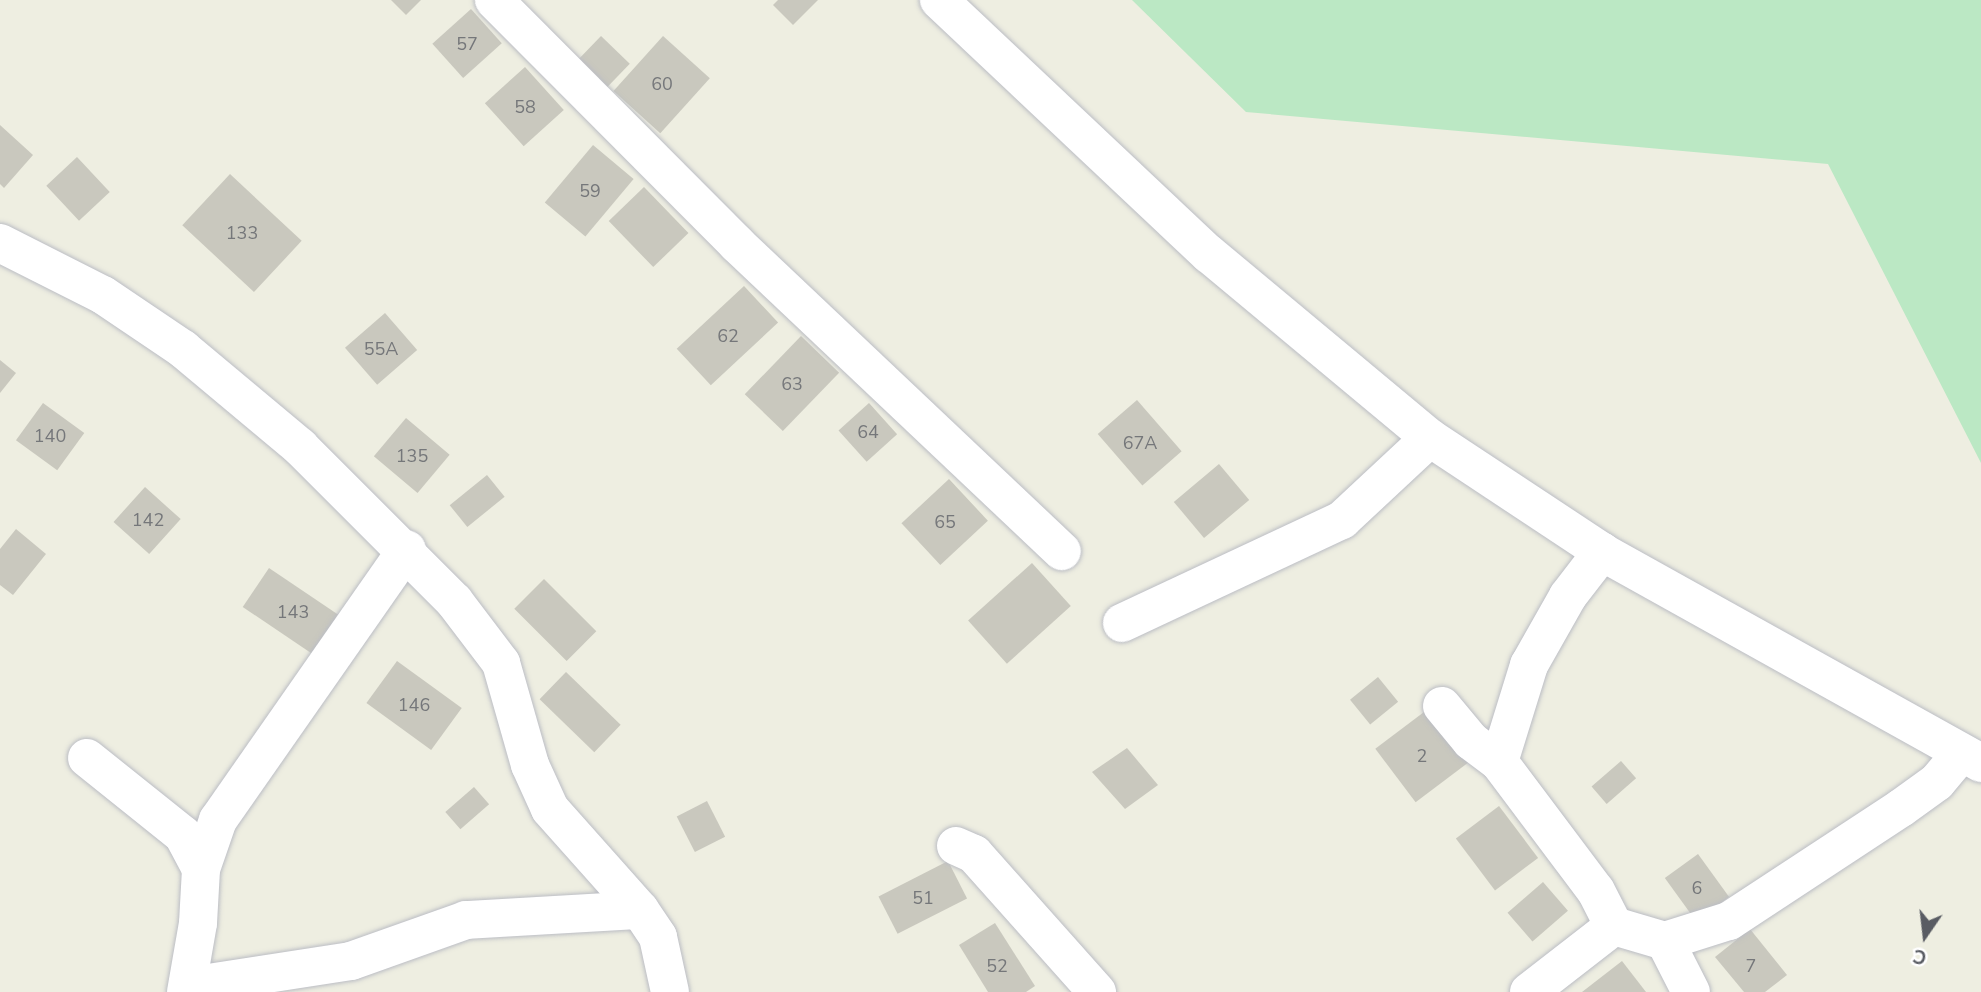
<!DOCTYPE html>
<html>
<head>
<meta charset="utf-8">
<style>
	body { margin:0 }
	#map { position:relative; width:1981px; height:992px; overflow:hidden; background:#eeeee1; font-family:"Nunito Sans",sans-serif }
	div>[style] { position:absolute }
	.green>* { inset:0; background:#bbe8c4 }
	.building>* { inset:0; background:#c9c8be; transform-origin:0 0 }
	.roads { filter:drop-shadow(0 0 2px #bbbdc4) drop-shadow(0 0 2px #bbbdc4) }
	.minor>* { height:38px; margin:-19px; padding:0 19px; transform-origin:19px; border-radius:19px; background:#fff }
	span { translate:-50% -50%; white-space:nowrap; text-align:center; line-height:1.15; -webkit-text-stroke:7px #fff; paint-order:stroke }
	.number-label { font-size:18px; color:#75777a }
	.number-label span { -webkit-text-stroke-width:0 }
	.north { position:absolute; left:1890px; top:901px; width:70px; height:70px; -webkit-text-stroke:5px #fff; paint-order:stroke; rotate:194deg; font-size:19px; font-weight:700; line-height:28px; text-align:center; color:#595c63 }
	.north::after { content:''; display:block; margin:auto; width:24px; height:32px; background:#595c63; clip-path:polygon(50% 0,100% 100%,50% 72%,0 100%) }
</style>
</head>
<body>
<div id="map">
	<div class="green">
		<div style="clip-path:polygon(1132px 0,1981px 0,1981px 463px,1828px 164px,1246px 112px)"></div>
	</div>
	<div class="building">
		<div style="clip-path:polygon(391px 0,421px 0,406px 15px)"></div>
		<div style="clip-path:polygon(778px 0,818px 0,793px 25px,773px 5px)"></div>
		<div style="left:471px;top:9px;width:46px;height:52px;rotate:48deg"></div>
		<div style="left:601px;top:36px;width:40px;height:34px;rotate:44deg"></div>
		<div style="left:663px;top:36px;width:63px;height:74px;rotate:42deg"></div>
		<div style="left:525px;top:67px;width:58px;height:54px;rotate:48deg"></div>
		<div style="clip-path:polygon(0 125px,33px 155px,4px 188px,0 184px)"></div>
		<div style="left:593px;top:145px;width:53px;height:75px;rotate:40deg"></div>
		<div style="left:77px;top:157px;width:48px;height:42px;rotate:47deg"></div>
		<div style="left:230px;top:174px;width:98px;height:70px;rotate:43deg"></div>
		<div style="left:644px;top:187px;width:64px;height:49px;rotate:46deg"></div>
		<div style="left:744px;top:286px;width:50px;height:92px;rotate:47deg"></div>
		<div style="left:385px;top:313px;width:49px;height:53px;rotate:49deg"></div>
		<div style="left:801px;top:336px;width:53px;height:81px;rotate:44deg"></div>
		<div style="clip-path:polygon(0 360px,16px 373px,0 393px)"></div>
		<div style="left:1137px;top:400px;width:68px;height:52px;rotate:49deg"></div>
		<div style="left:43px;top:403px;width:51px;height:46px;rotate:36deg"></div>
		<div style="left:869px;top:403px;width:42px;height:41px;rotate:48deg"></div>
		<div style="left:406px;top:418px;width:57px;height:50px;rotate:40deg"></div>
		<div style="left:1219px;top:464px;width:47px;height:59px;rotate:50deg"></div>
		<div style="left:487px;top:475px;width:28px;height:48px;rotate:51deg"></div>
		<div style="left:949px;top:479px;width:57px;height:65px;rotate:47deg"></div>
		<div style="left:145px;top:487px;width:48px;height:47px;rotate:42deg"></div>
		<div style="clip-path:polygon(16px 529px,46px 554px,13px 595px,0 585px,0 549px)"></div>
		<div style="left:1032px;top:563px;width:58px;height:86px;rotate:48deg"></div>
		<div style="left:269px;top:568px;width:89px;height:47px;rotate:34deg"></div>
		<div style="left:544px;top:579px;width:74px;height:42px;rotate:45deg"></div>
		<div style="left:397px;top:661px;width:80px;height:52px;rotate:36deg"></div>
		<div style="left:566px;top:672px;width:76px;height:38px;rotate:44deg"></div>
		<div style="left:1378px;top:677px;width:32px;height:36px;rotate:51deg"></div>
		<div style="left:1428px;top:709px;width:67px;height:66px;rotate:53deg"></div>
		<div style="clip-path:polygon(1127px 748px,1158px 785px,1125px 809px,1092px 772px)"></div>
		<div style="left:1621px;top:761px;width:23px;height:39px;rotate:49deg"></div>
		<div style="left:474px;top:787px;width:23px;height:38px;rotate:49deg"></div>
		<div style="left:707px;top:801px;width:40px;height:34px;rotate:63deg"></div>
		<div style="left:1499px;top:806px;width:65px;height:54px;rotate:53deg"></div>
		<div style="left:1698px;top:854px;width:53px;height:41px;rotate:54deg"></div>
		<div style="left:948px;top:861px;width:42px;height:78px;rotate:63deg"></div>
		<div style="left:1543px;top:882px;width:38px;height:47px;rotate:49deg"></div>
		<div style="clip-path:polygon(995px 923px,1035px 986px,1026px 992px,988px 992px,959px 945px)"></div>
		<div style="clip-path:polygon(1750px 929px,1787px 975px,1765px 992px,1744px 992px,1715px 957px)"></div>
		<div style="clip-path:polygon(1622px 961px,1646px 992px,1582px 992px)"></div>
	</div>
	<div class="roads">
		<div class="minor">
			<div style="left:494px;top:0;width:344px;rotate:45.1deg"></div>
			<div style="left:737px;top:244px;width:447px;rotate:43.4deg"></div>
			<div style="left:939px;top:0;width:371px;rotate:43.3deg"></div>
			<div style="left:1209px;top:254px;width:288px;rotate:39.8deg"></div>
			<div style="left:1430px;top:438px;width:206px;rotate:33.5deg"></div>
			<div style="left:1602px;top:552px;width:434px;rotate:29.1deg"></div>
			<div style="left:0;top:243px;width:115px;rotate:26.8deg"></div>
			<div style="left:103px;top:295px;width:97px;rotate:34deg"></div>
			<div style="left:183px;top:349px;width:153px;rotate:39.9deg"></div>
			<div style="left:300px;top:447px;width:218px;rotate:45deg"></div>
			<div style="left:454px;top:601px;width:78px;rotate:52.8deg"></div>
			<div style="left:501px;top:663px;width:106px;rotate:74.1deg"></div>
			<div style="left:530px;top:765px;width:48px;rotate:65.6deg"></div>
			<div style="left:550px;top:809px;width:135px;rotate:48.3deg"></div>
			<div style="left:640px;top:910px;width:32px;rotate:56deg"></div>
			<div style="left:658px;top:937px;width:56px;rotate:77.7deg"></div>
			<div style="left:1122px;top:623px;width:243px;rotate:-25.1deg"></div>
			<div style="left:1342px;top:520px;width:120px;rotate:-43deg"></div>
			<div style="left:1442px;top:706px;width:45px;rotate:50.4deg"></div>
			<div style="left:1471px;top:741px;width:35px;rotate:37deg"></div>
			<div style="left:1499px;top:762px;width:161px;rotate:53.1deg"></div>
			<div style="left:1596px;top:891px;width:39px;rotate:63deg"></div>
			<div style="left:1614px;top:926px;width:53px;rotate:16.4deg"></div>
			<div style="left:1665px;top:941px;width:57px;rotate:63deg"></div>
			<div style="left:87px;top:758px;width:123px;rotate:38.7deg"></div>
			<div style="left:183px;top:835px;width:38px;rotate:62deg"></div>
			<div style="left:1499px;top:762px;width:102px;rotate:-72.8deg"></div>
			<div style="left:1529px;top:665px;width:79px;rotate:-60.5deg"></div>
			<div style="left:1568px;top:596px;width:56px;rotate:-52.3deg"></div>
			<div style="left:956px;top:846px;width:20px;rotate:24deg"></div>
			<div style="left:974px;top:854px;width:185px;rotate:48.3deg"></div>
			<div style="left:1665px;top:941px;width:67px;rotate:-17.4deg"></div>
			<div style="left:1729px;top:921px;width:206px;rotate:-33.3deg"></div>
			<div style="left:1901px;top:808px;width:44px;rotate:-35.8deg"></div>
			<div style="left:1937px;top:782px;width:38px;rotate:-50deg"></div>
			<div style="left:189px;top:986px;width:164px;rotate:-8.8deg"></div>
			<div style="left:351px;top:961px;width:122px;rotate:-19.6deg"></div>
			<div style="left:466px;top:920px;width:174px;rotate:-3.3deg"></div>
			<div style="left:186px;top:992px;width:70px;rotate:-80.1deg"></div>
			<div style="left:198px;top:923px;width:54px;rotate:-86.8deg"></div>
			<div style="left:201px;top:869px;width:52px;rotate:-70.9deg"></div>
			<div style="left:218px;top:820px;width:330px;rotate:-55.1deg"></div>
			<div style="left:1529px;top:992px;width:108px;rotate:-37.8deg"></div>
		</div>
	</div>
	<div class="number-label">
		<span style="left:467px;top:44px">57</span>
		<span style="left:662px;top:84px">60</span>
		<span style="left:525px;top:107px">58</span>
		<span style="left:590px;top:191px">59</span>
		<span style="left:242px;top:233px">133</span>
		<span style="left:728px;top:336px">62</span>
		<span style="left:381px;top:349px">55А</span>
		<span style="left:792px;top:384px">63</span>
		<span style="left:868px;top:432px">64</span>
		<span style="left:50px;top:436px">140</span>
		<span style="left:1140px;top:443px">67А</span>
		<span style="left:412px;top:456px">135</span>
		<span style="left:148px;top:520px">142</span>
		<span style="left:945px;top:522px">65</span>
		<span style="left:293px;top:612px">143</span>
		<span style="left:414px;top:705px">146</span>
		<span style="left:1422px;top:756px">2</span>
		<span style="left:1697px;top:888px">6</span>
		<span style="left:923px;top:898px">51</span>
		<span style="left:997px;top:966px">52</span>
		<span style="left:1751px;top:966px">7</span>
	</div>
	<div class="north">С</div>
</div>
</body>
</html>
